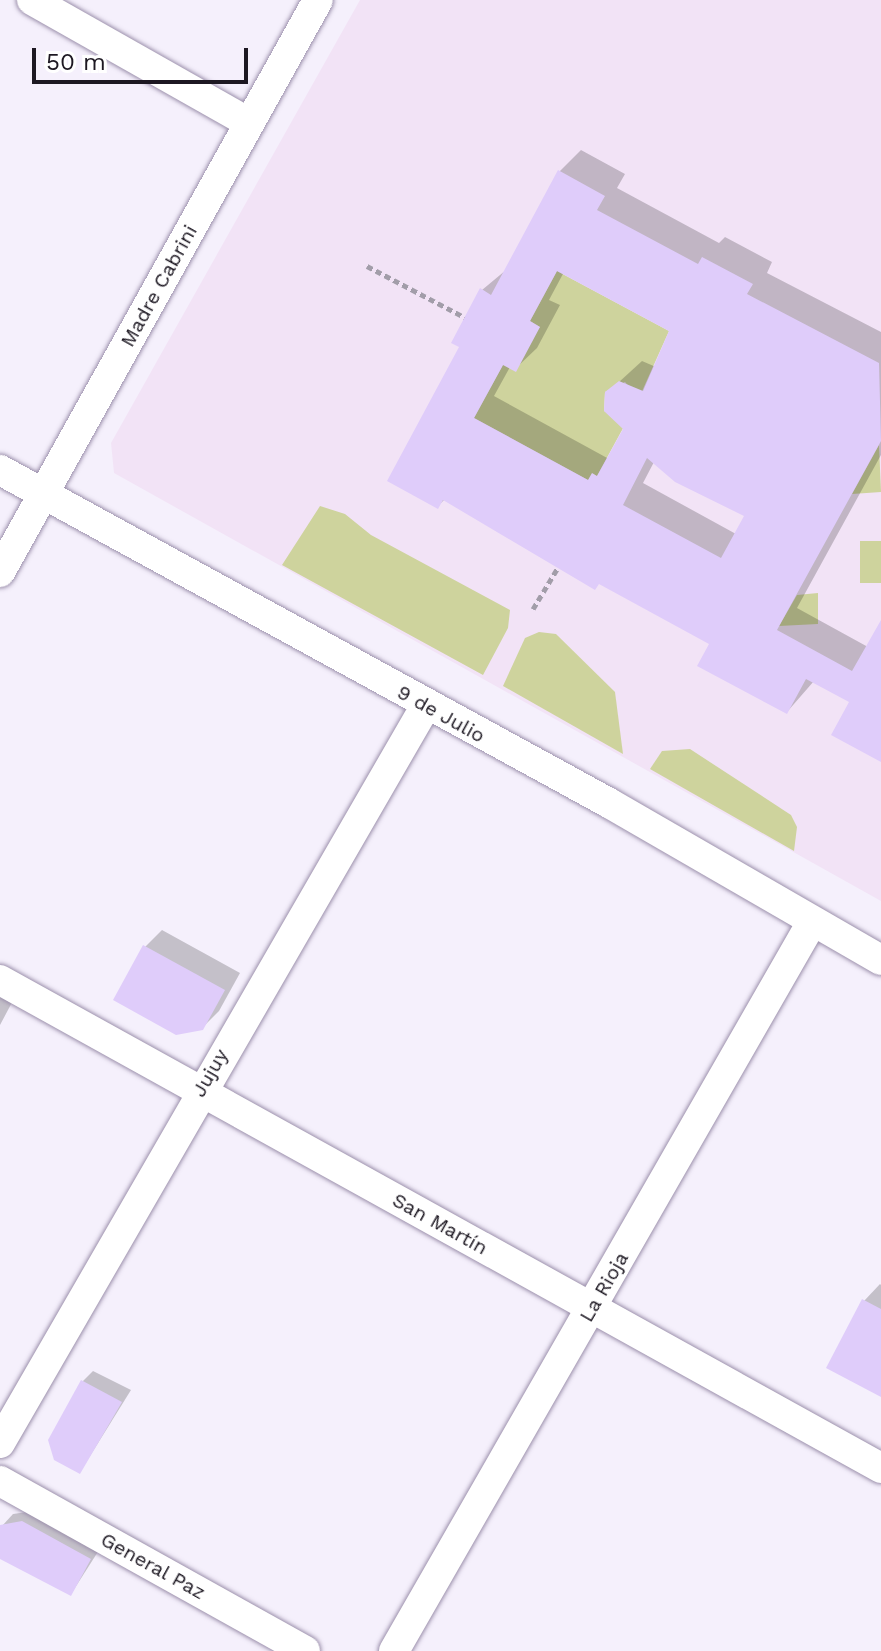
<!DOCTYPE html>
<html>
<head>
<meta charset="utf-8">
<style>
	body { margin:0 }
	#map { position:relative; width:881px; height:1651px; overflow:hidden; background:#f5f0fc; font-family:"Work Sans",sans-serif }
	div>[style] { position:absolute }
	.education>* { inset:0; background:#f2e3f6 }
	.green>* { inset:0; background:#ced39d; transform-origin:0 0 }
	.shadow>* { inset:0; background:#0003 }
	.building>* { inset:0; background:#dfccfa }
	.path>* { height:5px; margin-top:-2.5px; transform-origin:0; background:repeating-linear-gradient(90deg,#a29da9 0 6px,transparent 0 10px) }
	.roads { filter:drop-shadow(0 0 2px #9c90ac) drop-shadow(0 0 2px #9c90ac) }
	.street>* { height:30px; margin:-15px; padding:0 15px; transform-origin:15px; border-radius:15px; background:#fff }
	span { translate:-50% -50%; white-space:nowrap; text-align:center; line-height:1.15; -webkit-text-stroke:6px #fff; paint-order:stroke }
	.street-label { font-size:20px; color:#1d1822 }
	.scale { position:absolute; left:32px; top:48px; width:216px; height:36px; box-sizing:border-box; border:4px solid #1d1822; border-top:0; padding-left:10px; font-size:24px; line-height:28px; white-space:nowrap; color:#1d1822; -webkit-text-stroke:6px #fff; paint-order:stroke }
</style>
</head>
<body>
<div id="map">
	<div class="education">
		<div style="clip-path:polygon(360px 0,881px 0,881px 901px,114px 473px,111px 443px)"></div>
	</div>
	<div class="green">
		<div style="clip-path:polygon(557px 271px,669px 331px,639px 398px,625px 382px,605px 392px,604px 411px,628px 419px,597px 476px,588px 480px,474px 418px,503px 365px,540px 327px,530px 321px)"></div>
		<div style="clip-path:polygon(879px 445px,881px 492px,852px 494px)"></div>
		<div style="clip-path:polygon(320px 506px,345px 514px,371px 535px,510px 610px,508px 628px,483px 675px,282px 565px)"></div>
		<div style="left:860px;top:541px;width:21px;height:42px"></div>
		<div style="clip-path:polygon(818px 593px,818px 624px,779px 626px,797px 595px)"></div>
		<div style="clip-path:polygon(539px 632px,556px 634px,615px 692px,623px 754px,503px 686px,525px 638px)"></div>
		<div style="clip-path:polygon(690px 749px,791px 815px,797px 827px,794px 851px,650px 769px,662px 751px)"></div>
	</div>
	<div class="shadow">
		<div style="clip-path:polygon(evenodd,581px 150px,625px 174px,617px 188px,719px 243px,725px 237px,772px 262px,767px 273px,881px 332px,881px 455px,797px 608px,868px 647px,881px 624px,881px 760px,852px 702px,814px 681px,787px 712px,712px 643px,445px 499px,438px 506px,461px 346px,482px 290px,506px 270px,559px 172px,581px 150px,564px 272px,672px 330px,656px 367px,642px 361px,607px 393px,625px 429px,609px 459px,494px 396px,510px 367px,515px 369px,537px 348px,560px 305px,549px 300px,564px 272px,581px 150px,654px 462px,746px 515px,736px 534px,643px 483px,654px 462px)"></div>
		<div style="clip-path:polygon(162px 930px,240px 973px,219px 1011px,202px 1028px,145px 947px)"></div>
		<div style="clip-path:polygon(0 983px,17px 993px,0 1025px)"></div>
		<div style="clip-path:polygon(880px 1284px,881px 1285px,881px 1395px,864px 1301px)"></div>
		<div style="clip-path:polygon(93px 1371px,131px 1390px,80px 1472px,82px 1382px)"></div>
		<div style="clip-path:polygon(34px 1511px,101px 1547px,71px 1594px,0 1556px,2px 1526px,13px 1514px)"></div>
	</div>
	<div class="building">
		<div style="clip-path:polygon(evenodd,558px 170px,605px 196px,597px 210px,698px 264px,702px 257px,753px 284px,747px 294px,879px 363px,881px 441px,777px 630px,852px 671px,881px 620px,881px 762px,831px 735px,849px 702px,806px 679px,787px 714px,697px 666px,709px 644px,599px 584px,595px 590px,443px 500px,438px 509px,387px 481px,459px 347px,451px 343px,480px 288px,491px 295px,558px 170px,557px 271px,669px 331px,643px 391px,619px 381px,605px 392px,604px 411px,623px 429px,597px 476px,592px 473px,588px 480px,474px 418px,503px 365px,516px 372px,540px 327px,530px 321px,557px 271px,558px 170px,647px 458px,675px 482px,744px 516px,721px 558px,623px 505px,647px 458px)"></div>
		<div style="clip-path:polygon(143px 945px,225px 990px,203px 1030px,176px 1035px,113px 1000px)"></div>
		<div style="clip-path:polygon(862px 1299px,881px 1309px,881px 1397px,826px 1368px)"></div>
		<div style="clip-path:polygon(81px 1380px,122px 1402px,80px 1474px,54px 1460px,48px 1440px)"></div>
		<div style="clip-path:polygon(22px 1521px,91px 1559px,71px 1596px,0 1559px,0 1525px)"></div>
	</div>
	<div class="path">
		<div style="left:367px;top:266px;width:110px;rotate:27.7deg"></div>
		<div style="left:533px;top:609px;width:47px;rotate:-59deg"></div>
	</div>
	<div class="roads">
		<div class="street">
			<div style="left:32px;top:0;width:249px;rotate:29.5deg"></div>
			<div style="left:0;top:470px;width:694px;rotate:28.67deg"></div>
			<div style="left:609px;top:803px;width:314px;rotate:30deg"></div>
			<div style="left:0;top:572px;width:654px;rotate:-60.93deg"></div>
			<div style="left:0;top:980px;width:1007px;rotate:28.98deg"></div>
			<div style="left:0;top:1443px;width:850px;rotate:-60deg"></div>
			<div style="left:0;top:1481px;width:349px;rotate:29.1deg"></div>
			<div style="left:394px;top:1651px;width:840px;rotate:-60.17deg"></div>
		</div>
	</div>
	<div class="street-label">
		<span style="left:159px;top:286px;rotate:-61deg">Madre Cabrini</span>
		<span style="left:441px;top:714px;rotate:29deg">9 de Julio</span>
		<span style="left:210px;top:1073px;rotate:-60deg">Jujuy</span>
		<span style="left:440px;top:1224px;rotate:29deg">San Martín</span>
		<span style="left:604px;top:1287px;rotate:-60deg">La Rioja</span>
		<span style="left:153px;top:1566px;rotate:29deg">General Paz</span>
	</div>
	<div class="scale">50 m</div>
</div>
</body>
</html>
